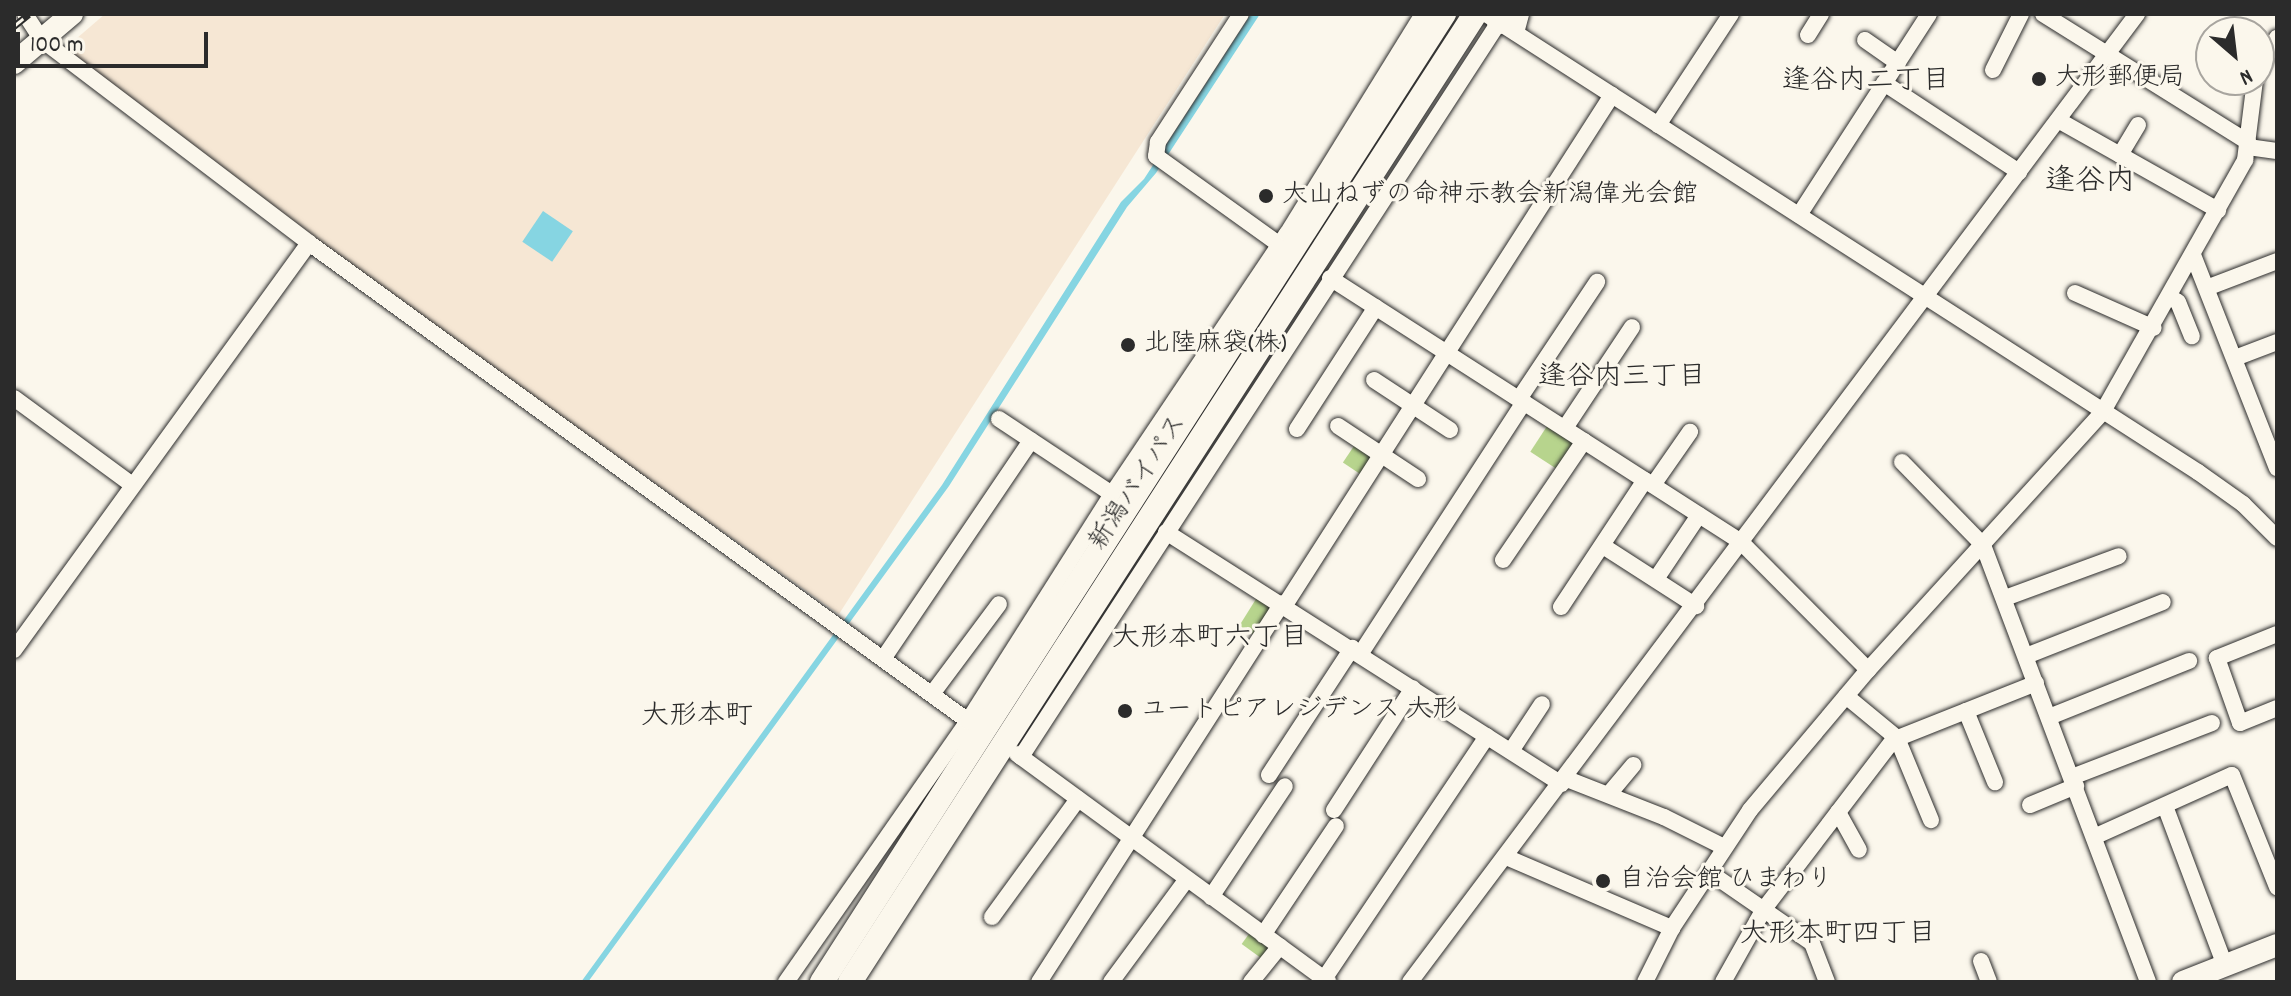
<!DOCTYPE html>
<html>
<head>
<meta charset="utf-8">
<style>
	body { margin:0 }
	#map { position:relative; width:2291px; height:996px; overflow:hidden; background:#fbf7ec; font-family:Dekko,"Klee One",sans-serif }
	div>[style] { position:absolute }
	.built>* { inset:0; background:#f6e7d4 }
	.green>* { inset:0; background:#b7d48d; transform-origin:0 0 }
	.water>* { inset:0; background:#86d5e2; transform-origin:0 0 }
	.roads { filter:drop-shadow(0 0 2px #2b2b2b) drop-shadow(0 0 2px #2b2b2b) }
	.minor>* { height:16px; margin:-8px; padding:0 8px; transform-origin:8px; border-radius:8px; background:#fbf7ec }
	.major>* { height:22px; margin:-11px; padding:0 11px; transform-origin:11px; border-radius:11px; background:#fbf7ec }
	.highway>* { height:24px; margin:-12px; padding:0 12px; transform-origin:12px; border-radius:12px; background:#fbf7ec }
	.rail>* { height:7px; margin-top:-3.5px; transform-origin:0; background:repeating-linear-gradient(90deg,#fbf7ec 0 12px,#2b2b2b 0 24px); box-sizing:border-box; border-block:2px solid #2b2b2b }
	.dots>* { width:22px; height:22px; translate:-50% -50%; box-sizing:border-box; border:4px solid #fbf7ec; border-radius:50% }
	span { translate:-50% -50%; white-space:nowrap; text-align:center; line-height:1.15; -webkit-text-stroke:6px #fbf7ec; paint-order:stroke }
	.poi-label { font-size:26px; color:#2b2b2b }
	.left { translate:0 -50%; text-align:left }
	.street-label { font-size:26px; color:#2b2b2b }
	.neighbourhood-label { font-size:28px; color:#2b2b2b }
	.quarter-label { font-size:30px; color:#2b2b2b }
	.frame { position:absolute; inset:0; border:16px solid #2b2b2b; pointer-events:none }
	.north { position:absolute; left:2195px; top:16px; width:80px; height:80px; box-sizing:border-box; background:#fbf7ec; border:2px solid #a8a59f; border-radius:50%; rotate:152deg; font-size:22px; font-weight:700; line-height:32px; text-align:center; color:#2b2b2b }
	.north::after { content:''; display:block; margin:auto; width:28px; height:36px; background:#2b2b2b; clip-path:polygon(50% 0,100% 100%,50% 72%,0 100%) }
	.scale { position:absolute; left:16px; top:32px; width:192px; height:36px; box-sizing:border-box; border:4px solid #2b2b2b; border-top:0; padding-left:10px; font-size:24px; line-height:28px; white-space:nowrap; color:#2b2b2b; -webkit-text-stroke:6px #fbf7ec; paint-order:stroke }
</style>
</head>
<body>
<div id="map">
	<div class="built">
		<div style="clip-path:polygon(105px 14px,1225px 14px,839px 614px,55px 57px)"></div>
	</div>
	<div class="green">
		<div style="left:1551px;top:420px;width:38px;height:38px;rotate:33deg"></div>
		<div style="left:1358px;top:440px;width:27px;height:27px;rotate:34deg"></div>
		<div style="left:1261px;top:591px;width:22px;height:41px;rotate:32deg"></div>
		<div style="left:1254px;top:927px;width:29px;height:21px;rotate:36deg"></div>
	</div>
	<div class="water">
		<div style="clip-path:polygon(1251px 14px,1260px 14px,1156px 173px,1127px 207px,949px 486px,588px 982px,581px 982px,942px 485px,1121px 202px,1144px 179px)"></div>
		<div style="left:543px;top:211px;width:36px;height:37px;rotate:34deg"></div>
	</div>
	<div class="roads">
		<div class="minor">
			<div style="left:25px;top:14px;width:31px;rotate:57deg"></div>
			<div style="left:42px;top:40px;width:335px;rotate:37.2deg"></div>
			<div style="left:309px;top:243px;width:814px;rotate:35.95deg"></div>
			<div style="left:1241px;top:14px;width:153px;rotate:123deg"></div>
			<div style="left:1158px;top:142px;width:14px;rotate:98deg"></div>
			<div style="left:1156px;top:156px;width:153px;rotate:35.7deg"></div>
			<div style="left:1486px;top:14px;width:847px;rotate:32.75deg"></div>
			<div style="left:2198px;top:472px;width:55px;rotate:35.4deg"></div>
			<div style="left:2243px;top:504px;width:48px;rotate:45deg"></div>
			<div style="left:2043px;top:14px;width:242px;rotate:32deg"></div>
			<div style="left:1516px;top:33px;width:20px;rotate:-75deg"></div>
			<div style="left:1808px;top:35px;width:25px;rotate:-58deg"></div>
			<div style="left:1865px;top:40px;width:40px;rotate:34.9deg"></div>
			<div style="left:2259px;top:69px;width:36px;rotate:-60deg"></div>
			<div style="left:1993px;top:70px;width:63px;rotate:-63.4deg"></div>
			<div style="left:1884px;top:83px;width:162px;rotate:33.4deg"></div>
			<div style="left:2058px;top:120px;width:184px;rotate:29.4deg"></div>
			<div style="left:1658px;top:125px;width:133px;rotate:-56.7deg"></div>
			<div style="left:2248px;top:147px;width:29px;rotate:8deg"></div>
			<div style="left:2120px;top:155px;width:35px;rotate:-59deg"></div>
			<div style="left:1799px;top:215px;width:239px;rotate:-57.1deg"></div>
			<div style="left:2193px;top:255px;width:229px;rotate:68.5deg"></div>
			<div style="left:1330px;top:278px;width:490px;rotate:32.7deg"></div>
			<div style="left:1742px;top:543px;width:179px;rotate:45.2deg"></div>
			<div style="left:2209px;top:287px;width:73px;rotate:-20.9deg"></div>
			<div style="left:2075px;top:293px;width:86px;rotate:23.9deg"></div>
			<div style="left:2170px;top:297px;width:9px;rotate:32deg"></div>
			<div style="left:2178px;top:302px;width:37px;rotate:68deg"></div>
			<div style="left:2235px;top:358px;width:45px;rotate:-20.9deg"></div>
			<div style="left:1374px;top:380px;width:91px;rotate:33.3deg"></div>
			<div style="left:14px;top:398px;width:145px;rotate:36.3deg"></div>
			<div style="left:1519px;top:399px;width:141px;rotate:-56.3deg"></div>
			<div style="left:999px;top:419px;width:136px;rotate:33.6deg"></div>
			<div style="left:1338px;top:426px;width:96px;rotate:33.5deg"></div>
			<div style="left:1565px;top:428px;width:121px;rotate:-56.4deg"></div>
			<div style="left:1297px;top:429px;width:145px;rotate:-57.1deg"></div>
			<div style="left:1902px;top:462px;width:116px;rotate:45.7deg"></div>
			<div style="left:1983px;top:545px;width:467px;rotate:69.3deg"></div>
			<div style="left:1653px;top:485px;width:65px;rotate:-55.1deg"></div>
			<div style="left:1166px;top:532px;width:469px;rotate:32.5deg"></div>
			<div style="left:1603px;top:546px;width:111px;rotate:32.8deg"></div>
			<div style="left:1503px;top:560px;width:144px;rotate:-55.8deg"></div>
			<div style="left:1656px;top:579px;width:77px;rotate:-56.1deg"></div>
			<div style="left:2005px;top:598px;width:121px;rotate:-20.2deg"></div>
			<div style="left:1285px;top:605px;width:606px;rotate:-57.33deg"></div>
			<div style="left:1561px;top:607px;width:152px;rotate:-56.5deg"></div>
			<div style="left:2277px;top:634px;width:65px;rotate:158.2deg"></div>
			<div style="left:2217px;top:658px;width:69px;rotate:70.5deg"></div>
			<div style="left:2240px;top:723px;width:40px;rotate:-22deg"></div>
			<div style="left:14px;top:650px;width:503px;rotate:-54.06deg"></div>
			<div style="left:1361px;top:653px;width:299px;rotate:-57deg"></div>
			<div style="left:2026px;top:656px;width:147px;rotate:-21.5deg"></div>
			<div style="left:883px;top:659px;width:264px;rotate:-55.9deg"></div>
			<div style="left:932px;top:694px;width:112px;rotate:-53.3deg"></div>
			<div style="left:1846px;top:696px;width:66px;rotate:39.5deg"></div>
			<div style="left:1897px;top:738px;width:89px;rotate:67.5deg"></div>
			<div style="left:1966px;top:711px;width:77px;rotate:67.8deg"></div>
			<div style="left:2049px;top:717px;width:151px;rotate:-21.8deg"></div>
			<div style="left:1511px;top:751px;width:56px;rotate:-56.6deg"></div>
			<div style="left:1017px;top:754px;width:386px;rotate:36.2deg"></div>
			<div style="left:1021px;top:757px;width:877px;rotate:-56.96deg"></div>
			<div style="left:1269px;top:775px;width:152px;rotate:-56.8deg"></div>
			<div style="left:2072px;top:777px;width:150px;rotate:-21.1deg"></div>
			<div style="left:1567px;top:779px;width:104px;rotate:21.4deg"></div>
			<div style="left:1664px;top:817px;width:67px;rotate:26.6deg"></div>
			<div style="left:1609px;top:794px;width:38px;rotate:-50deg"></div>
			<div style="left:2030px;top:805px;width:50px;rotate:-22.4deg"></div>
			<div style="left:2165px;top:806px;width:171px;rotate:69.4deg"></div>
			<div style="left:1334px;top:810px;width:145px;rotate:-57.1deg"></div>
			<div style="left:1838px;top:812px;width:43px;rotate:61.1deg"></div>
			<div style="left:2096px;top:836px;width:149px;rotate:-24.2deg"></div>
			<div style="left:2232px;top:775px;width:121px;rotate:68.1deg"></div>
			<div style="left:1506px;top:857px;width:181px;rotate:23.2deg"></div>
			<div style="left:1709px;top:872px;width:125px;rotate:34.6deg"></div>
			<div style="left:1812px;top:943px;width:42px;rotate:69deg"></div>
			<div style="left:1211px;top:897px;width:133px;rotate:-56.3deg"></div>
			<div style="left:992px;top:917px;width:146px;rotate:-53.9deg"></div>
			<div style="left:1263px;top:935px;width:131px;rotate:-56.2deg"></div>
			<div style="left:1981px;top:961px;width:22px;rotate:69deg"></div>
			<div style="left:786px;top:982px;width:318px;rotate:-55.1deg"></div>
			<div style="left:968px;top:721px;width:269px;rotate:-57.6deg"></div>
			<div style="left:1112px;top:494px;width:313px;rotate:-56.1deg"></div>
			<div style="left:1287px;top:234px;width:259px;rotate:-58.3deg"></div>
			<div style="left:1039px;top:982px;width:450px;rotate:-57.3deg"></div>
			<div style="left:1111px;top:982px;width:128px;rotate:-53.6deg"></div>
			<div style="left:1251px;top:982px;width:46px;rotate:-51.1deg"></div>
			<div style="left:1322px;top:982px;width:296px;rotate:-56.1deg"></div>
			<div style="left:1410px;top:982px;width:1211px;rotate:-53.09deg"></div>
			<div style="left:1645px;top:982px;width:60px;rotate:-63.4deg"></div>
			<div style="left:1672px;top:928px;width:141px;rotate:-56.5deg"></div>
			<div style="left:1750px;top:810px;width:183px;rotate:-49.9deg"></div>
			<div style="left:1868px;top:670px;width:348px;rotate:-47.7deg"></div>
			<div style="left:2102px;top:413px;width:291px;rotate:-60.5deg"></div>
			<div style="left:2245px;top:160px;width:81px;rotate:-82.9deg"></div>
			<div style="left:1723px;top:982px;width:84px;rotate:-60.7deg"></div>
			<div style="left:1764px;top:909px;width:213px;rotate:-52.6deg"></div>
			<div style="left:1893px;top:740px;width:154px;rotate:-21.7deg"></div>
		</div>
		<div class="major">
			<div style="left:14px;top:63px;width:76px;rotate:-40.2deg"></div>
			<div style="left:2183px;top:982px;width:101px;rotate:-21.5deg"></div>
		</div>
		<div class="highway">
			<div style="left:1499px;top:22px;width:9px;rotate:-58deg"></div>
			<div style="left:822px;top:982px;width:1151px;rotate:-57.28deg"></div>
			<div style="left:850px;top:982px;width:1152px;rotate:-57.15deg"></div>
		</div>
	</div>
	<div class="rail">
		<div style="left:14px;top:26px;width:19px;rotate:-39deg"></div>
	</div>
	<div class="dots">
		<div style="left:2039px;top:79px;background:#2b2b2b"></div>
		<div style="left:1266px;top:196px;background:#2b2b2b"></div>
		<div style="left:1128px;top:345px;background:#2b2b2b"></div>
		<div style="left:1125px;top:711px;background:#2b2b2b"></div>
		<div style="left:1603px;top:881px;background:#2b2b2b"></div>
	</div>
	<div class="poi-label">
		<span class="left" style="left:2055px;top:79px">大形郵便局</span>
		<span class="left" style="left:1282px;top:196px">大山ねずの命神示教会新潟偉光会館</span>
		<span class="left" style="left:1144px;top:345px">北陸麻袋(株)</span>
		<span class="left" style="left:1141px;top:711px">ユートピアレジデンス 大形</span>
		<span class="left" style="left:1619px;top:881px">自治会館 ひまわり</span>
	</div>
	<div class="street-label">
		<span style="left:1139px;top:483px;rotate:-57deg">新潟バイパス</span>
	</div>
	<div class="neighbourhood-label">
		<span style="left:1866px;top:83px">逢谷内二丁目</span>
		<span style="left:1622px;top:379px">逢谷内三丁目</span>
		<span style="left:1210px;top:640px">大形本町六丁目</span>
		<span style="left:697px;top:718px">大形本町</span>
		<span style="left:1838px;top:936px">大形本町四丁目</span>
	</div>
	<div class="quarter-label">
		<span style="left:2090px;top:184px">逢谷内</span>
	</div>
	<div class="frame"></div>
	<div class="north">N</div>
	<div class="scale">100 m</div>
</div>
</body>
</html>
